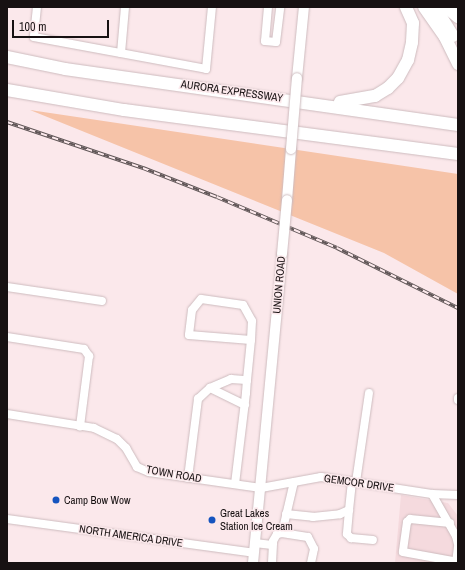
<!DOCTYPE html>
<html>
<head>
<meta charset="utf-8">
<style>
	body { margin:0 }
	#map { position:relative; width:465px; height:570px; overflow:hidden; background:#fbe8eb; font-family:"Archivo Narrow",sans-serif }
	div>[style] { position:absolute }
	.built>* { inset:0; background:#f5dade }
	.green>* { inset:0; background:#f6c3a8 }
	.roads { filter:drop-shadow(0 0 1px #cdbbbe) drop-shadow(0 0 1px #cdbbbe) }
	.minor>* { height:8px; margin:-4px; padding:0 4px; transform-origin:4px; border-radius:4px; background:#fff }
	.major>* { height:10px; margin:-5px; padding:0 5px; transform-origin:5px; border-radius:5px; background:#fff }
	.highway>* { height:12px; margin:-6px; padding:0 6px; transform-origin:6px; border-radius:6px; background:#fff }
	.rail>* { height:3.5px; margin-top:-1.75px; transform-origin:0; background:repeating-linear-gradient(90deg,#fbe8eb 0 6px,#605657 0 12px); box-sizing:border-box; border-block:1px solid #605657 }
	.bridges { filter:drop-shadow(0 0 1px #cdbbbe) drop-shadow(0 0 1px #cdbbbe) }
	.major-bridge>* { height:10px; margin:-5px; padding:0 5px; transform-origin:5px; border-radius:5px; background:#fff }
	.dots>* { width:11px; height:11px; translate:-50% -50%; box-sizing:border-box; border:2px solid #fbe8eb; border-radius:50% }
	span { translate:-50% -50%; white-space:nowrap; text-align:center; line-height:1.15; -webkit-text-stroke:3px #fbe8eb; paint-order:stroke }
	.street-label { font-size:11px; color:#171112 }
	.poi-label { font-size:11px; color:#171112 }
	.left { translate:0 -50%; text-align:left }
	.frame { position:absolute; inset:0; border:8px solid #171112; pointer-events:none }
	.scale { position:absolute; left:12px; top:20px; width:97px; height:18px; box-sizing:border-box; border:2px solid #171112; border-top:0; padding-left:5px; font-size:12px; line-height:14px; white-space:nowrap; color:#171112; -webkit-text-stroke:3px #fbe8eb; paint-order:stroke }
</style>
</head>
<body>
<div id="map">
	<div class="built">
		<div style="clip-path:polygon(401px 495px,448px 503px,458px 516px,458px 563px,395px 563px)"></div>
	</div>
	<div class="green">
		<div style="clip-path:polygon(30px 110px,458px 174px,458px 294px,384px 253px)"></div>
	</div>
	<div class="roads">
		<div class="minor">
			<div style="left:37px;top:7px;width:30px;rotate:96deg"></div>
			<div style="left:34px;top:37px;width:175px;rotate:10.5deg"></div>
			<div style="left:206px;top:69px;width:62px;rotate:-84.5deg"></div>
			<div style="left:268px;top:7px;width:34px;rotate:95deg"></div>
			<div style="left:265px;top:41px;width:11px;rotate:5deg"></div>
			<div style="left:276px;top:42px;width:35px;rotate:-83deg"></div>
			<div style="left:121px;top:53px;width:46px;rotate:-85deg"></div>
			<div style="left:7px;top:287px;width:96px;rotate:8.4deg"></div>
			<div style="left:7px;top:337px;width:78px;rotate:8.9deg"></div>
			<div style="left:84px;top:349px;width:9px;rotate:54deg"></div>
			<div style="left:89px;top:356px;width:71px;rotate:97.3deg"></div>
			<div style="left:210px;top:388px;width:23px;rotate:-23deg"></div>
			<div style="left:231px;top:379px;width:16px;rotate:4deg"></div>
			<div style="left:458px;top:398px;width:2px;rotate:90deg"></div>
			<div style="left:7px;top:414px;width:88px;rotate:9.1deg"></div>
			<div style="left:94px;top:428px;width:25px;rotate:26deg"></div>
			<div style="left:117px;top:439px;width:13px;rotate:45deg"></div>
			<div style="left:126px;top:448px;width:22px;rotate:60deg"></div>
			<div style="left:137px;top:467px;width:13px;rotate:23deg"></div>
			<div style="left:149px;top:472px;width:113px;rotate:8.1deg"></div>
			<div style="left:261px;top:488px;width:61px;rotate:-10.4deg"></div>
			<div style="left:321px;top:477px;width:112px;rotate:8.7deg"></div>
			<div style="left:432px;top:494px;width:26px;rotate:2deg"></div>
			<div style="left:188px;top:478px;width:80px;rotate:-82.8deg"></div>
			<div style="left:198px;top:399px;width:16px;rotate:-43deg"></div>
			<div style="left:210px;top:388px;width:39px;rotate:26deg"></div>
			<div style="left:356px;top:482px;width:90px;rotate:-81.7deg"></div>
			<div style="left:235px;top:484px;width:92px;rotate:-83.1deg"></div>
			<div style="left:246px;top:393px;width:13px;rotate:-86deg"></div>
			<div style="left:247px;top:380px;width:40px;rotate:-84.3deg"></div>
			<div style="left:251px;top:340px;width:19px;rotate:-87deg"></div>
			<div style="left:252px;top:321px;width:18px;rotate:-119deg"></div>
			<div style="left:243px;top:305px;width:42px;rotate:-171.9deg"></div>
			<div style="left:201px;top:299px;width:14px;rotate:129deg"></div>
			<div style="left:192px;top:310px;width:25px;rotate:97deg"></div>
			<div style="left:189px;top:335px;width:62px;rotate:4.6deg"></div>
			<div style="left:432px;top:494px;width:48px;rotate:60.3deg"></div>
			<div style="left:456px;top:536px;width:8px;rotate:76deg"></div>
			<div style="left:349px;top:510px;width:24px;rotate:95deg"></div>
			<div style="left:347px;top:534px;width:6px;rotate:45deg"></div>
			<div style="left:351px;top:538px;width:22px;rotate:5deg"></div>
			<div style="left:286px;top:514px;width:27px;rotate:6deg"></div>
			<div style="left:313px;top:517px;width:27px;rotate:-6deg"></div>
			<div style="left:340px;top:514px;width:10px;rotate:-24deg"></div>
			<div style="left:349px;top:510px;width:29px;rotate:-84deg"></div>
			<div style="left:7px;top:519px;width:249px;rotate:7.8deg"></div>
			<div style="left:450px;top:523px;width:40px;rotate:-174.3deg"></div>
			<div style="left:410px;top:519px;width:4px;rotate:135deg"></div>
			<div style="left:407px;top:522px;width:30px;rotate:98deg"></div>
			<div style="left:403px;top:552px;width:56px;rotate:10.3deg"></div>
			<div style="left:282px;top:533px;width:52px;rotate:-76.8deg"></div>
			<div style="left:255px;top:543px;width:17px;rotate:7deg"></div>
			<div style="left:272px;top:563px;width:22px;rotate:-87deg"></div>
			<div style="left:273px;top:541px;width:8px;rotate:-60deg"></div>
			<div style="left:277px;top:534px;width:5px;rotate:-11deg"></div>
			<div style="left:282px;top:533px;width:26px;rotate:9deg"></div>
			<div style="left:308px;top:537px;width:13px;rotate:63deg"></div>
			<div style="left:314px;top:549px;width:14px;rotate:102deg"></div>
			<div style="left:456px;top:563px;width:16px;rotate:-83deg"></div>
		</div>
		<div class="major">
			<div style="left:297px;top:78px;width:71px;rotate:-84.4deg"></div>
			<div style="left:287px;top:200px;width:51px;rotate:-85.5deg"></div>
			<div style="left:253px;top:563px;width:310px;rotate:-84.6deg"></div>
		</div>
		<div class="highway">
			<div style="left:424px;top:7px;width:37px;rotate:55deg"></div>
			<div style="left:445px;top:37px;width:30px;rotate:64deg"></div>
			<div style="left:435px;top:7px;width:34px;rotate:58deg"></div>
			<div style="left:446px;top:7px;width:16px;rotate:40deg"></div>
			<div style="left:7px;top:57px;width:59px;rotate:11.7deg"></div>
			<div style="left:65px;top:69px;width:397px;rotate:8.1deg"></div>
			<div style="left:7px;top:90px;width:119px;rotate:9.7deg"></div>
			<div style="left:124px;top:110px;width:337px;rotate:7.5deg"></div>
			<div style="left:340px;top:102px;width:36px;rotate:-10deg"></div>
			<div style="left:375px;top:96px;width:15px;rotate:-32deg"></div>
			<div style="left:388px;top:88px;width:14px;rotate:-45deg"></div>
			<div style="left:398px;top:78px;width:21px;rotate:-61deg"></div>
			<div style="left:408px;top:60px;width:18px;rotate:-77deg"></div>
			<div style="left:412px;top:42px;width:19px;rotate:-87deg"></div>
			<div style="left:413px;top:23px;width:17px;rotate:-114deg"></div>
		</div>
	</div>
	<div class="rail">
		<div style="left:7px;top:122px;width:144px;rotate:18.7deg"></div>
		<div style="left:143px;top:168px;width:79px;rotate:21.4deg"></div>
		<div style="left:217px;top:197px;width:130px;rotate:23deg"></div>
		<div style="left:337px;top:248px;width:135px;rotate:26.4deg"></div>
	</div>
	<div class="bridges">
		<div class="major-bridge">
			<div style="left:291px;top:149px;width:71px;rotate:-85.2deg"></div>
			<div style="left:282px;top:254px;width:54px;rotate:-84.7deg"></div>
		</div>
	</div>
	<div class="dots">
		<div style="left:56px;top:500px;background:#1554bf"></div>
		<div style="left:212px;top:520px;background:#1554bf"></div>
	</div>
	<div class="street-label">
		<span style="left:232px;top:91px;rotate:8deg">AURORA EXPRESSWAY</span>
		<span style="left:279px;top:285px;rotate:-85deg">UNION ROAD</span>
		<span style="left:174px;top:474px;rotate:10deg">TOWN ROAD</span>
		<span style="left:359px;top:483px;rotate:8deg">GEMCOR DRIVE</span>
		<span style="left:131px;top:536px;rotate:8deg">NORTH AMERICA DRIVE</span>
	</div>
	<div class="poi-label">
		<span class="left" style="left:64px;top:500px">Camp Bow Wow</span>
		<span class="left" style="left:220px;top:520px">Great Lakes<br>Station Ice Cream</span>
	</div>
	<div class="frame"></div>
	<div class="scale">100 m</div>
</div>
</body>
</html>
